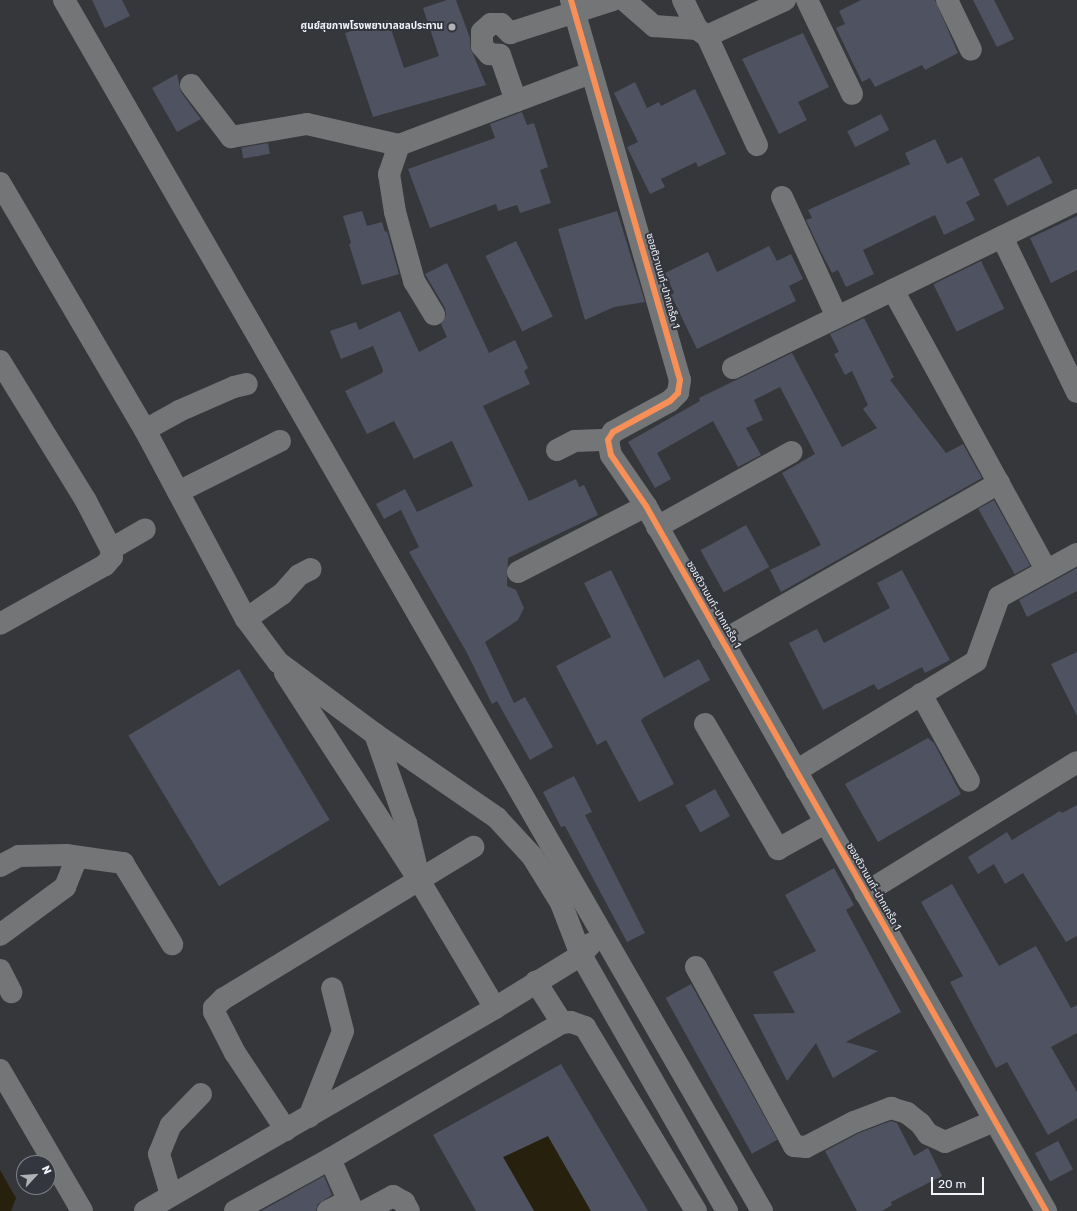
<!DOCTYPE html>
<html>
<head>
<meta charset="utf-8">
<style>
	body { margin:0 }
	#map { position:relative; width:1077px; height:1211px; overflow:hidden; background:#36373b; font-family:Rubik,"Noto Sans Thai",sans-serif }
	div>[style] { position:absolute }
	.water>* { inset:0; background:#26200c }
	.building>* { inset:0; background:#4f5260; transform-origin:0 0 }
	.minor>* { height:22px; margin:-11px; padding:0 11px; transform-origin:11px; border-radius:11px; background:#747576 }
	.cycleway>* { height:6px; margin:-3px; padding:0 3px; transform-origin:3px; border-radius:3px; background:#f78f57 }
	.dots>* { width:11px; height:11px; translate:-50% -50%; box-sizing:border-box; border:2px solid #33363e; border-radius:50% }
	span { translate:-50% -50%; white-space:nowrap; text-align:center; line-height:1.15; -webkit-text-stroke:4px #33363e; paint-order:stroke }
	.poi-label { font-size:10px; color:#f2f4f9; font-weight:700 }
	.right { translate:-100% -50%; text-align:right }
	.street-label { font-size:10px; color:#f2f4f9 }
	.north { position:absolute; left:16px; top:1155px; width:40px; height:40px; box-sizing:border-box; background:#33363e; border:1px solid #7f8289; border-radius:50%; rotate:64deg; font-size:11px; font-weight:700; line-height:16px; text-align:center; color:#f2f4f9 }
	.north::after { content:''; display:block; margin:auto; width:14px; height:18px; background:#b0b2b6; clip-path:polygon(50% 0,100% 100%,50% 72%,0 100%) }
	.scale { position:absolute; left:931px; top:1177px; width:53px; height:18px; box-sizing:border-box; border:2px solid #f2f4f9; border-top:0; padding-left:5px; font-size:12px; line-height:14px; white-space:nowrap; color:#f2f4f9; -webkit-text-stroke:3px #33363e; paint-order:stroke }
</style>
</head>
<body>
<div id="map">
	<div class="water">
		<div style="clip-path:polygon(548px 1136px,591px 1211px,534px 1211px,503px 1157px)"></div>
		<div style="clip-path:polygon(0 1170px,16px 1198px,11px 1211px,0 1211px)"></div>
	</div>
	<div class="building">
		<div style="clip-path:polygon(92px 0,122px 0,130px 16px,105px 28px)"></div>
		<div style="clip-path:polygon(447px 0,456px 0,470px 38px,470px 47px,486px 85px,373px 117px,345px 33px,388px 20px,404px 68px,439px 56px,423px 8px)"></div>
		<div style="clip-path:polygon(861px 0,935px 0,958px 53px,925px 70px,922px 65px,875px 87px,870px 78px,862px 82px,836px 28px,845px 24px,839px 11px)"></div>
		<div style="clip-path:polygon(973px 0,994px 0,1014px 39px,997px 47px)"></div>
		<div style="clip-path:polygon(803px 33px,829px 87px,798px 102px,807px 120px,779px 134px,742px 59px)"></div>
		<div style="clip-path:polygon(177px 74px,181px 92px,201px 119px,177px 132px,152px 88px)"></div>
		<div style="clip-path:polygon(635px 82px,647px 108px,659px 102px,661px 106px,695px 89px,726px 154px,698px 167px,696px 162px,661px 179px,665px 187px,650px 194px,627px 147px,638px 142px,614px 93px)"></div>
		<div style="clip-path:polygon(522px 112px,527px 125px,534px 123px,548px 167px,540px 170px,551px 203px,520px 213px,517px 205px,498px 211px,496px 204px,430px 228px,408px 169px,495px 138px,490px 124px)"></div>
		<div style="left:881px;top:114px;width:18px;height:38px;rotate:63deg"></div>
		<div style="clip-path:polygon(935px 139px,947px 164px,962px 157px,980px 195px,966px 202px,975px 220px,944px 235px,935px 215px,863px 250px,874px 274px,846px 287px,838px 270px,832px 273px,821px 252px,806px 220px,812px 218px,808px 210px,910px 164px,905px 153px)"></div>
		<div style="left:268px;top:143px;width:11px;height:27px;rotate:80deg"></div>
		<div style="left:1039px;top:156px;width:30px;height:51px;rotate:63deg"></div>
		<div style="clip-path:polygon(362px 211px,367px 226px,382px 222px,385px 232px,387px 231px,399px 274px,362px 285px,349px 244px,351px 243px,343px 216px)"></div>
		<div style="clip-path:polygon(617px 211px,645px 302px,614px 307px,585px 320px,558px 229px)"></div>
		<div style="clip-path:polygon(1077px 216px,1077px 270px,1051px 283px,1030px 238px)"></div>
		<div style="left:516px;top:241px;width:84px;height:34px;rotate:64deg"></div>
		<div style="clip-path:polygon(769px 246px,777px 261px,791px 254px,803px 279px,789px 286px,796px 301px,697px 349px,671px 295px,674px 293px,665px 273px,708px 252px,717px 272px)"></div>
		<div style="left:981px;top:261px;width:53px;height:53px;rotate:64deg"></div>
		<div style="clip-path:polygon(447px 263px,489px 353px,515px 340px,528px 368px,524px 371px,530px 384px,483px 406px,529px 501px,576px 479px,579px 487px,584px 485px,598px 515px,508px 558px,507px 586px,516px 590px,524px 608px,518px 620px,485px 642px,514px 703px,525px 697px,553px 747px,530px 760px,497px 701px,492px 704px,467px 653px,409px 552px,419px 547px,401px 510px,384px 519px,376px 504px,405px 489px,417px 512px,473px 486px,452px 441px,414px 459px,394px 421px,367px 434px,345px 391px,382px 373px,383px 370px,373px 346px,341px 359px,330px 331px,356px 322px,359px 330px,400px 311px,419px 352px,447px 337px,441px 324px,446px 314px,445px 308px,425px 274px)"></div>
		<div style="clip-path:polygon(864px 318px,894px 377px,890px 380px,946px 453px,963px 444px,982px 478px,781px 592px,770px 570px,821px 545px,782px 473px,815px 454px,780px 387px,754px 400px,763px 420px,746px 428px,761px 455px,738px 467px,713px 421px,657px 453px,671px 479px,655px 488px,628px 442px,700px 401px,699px 398px,792px 353px,842px 447px,877px 428px,863px 409px,868px 405px,852px 371px,845px 375px,834px 354px,839px 352px,830px 334px)"></div>
		<div style="left:994px;top:500px;width:75px;height:18px;rotate:61deg"></div>
		<div style="left:746px;top:525px;width:48px;height:52px;rotate:61deg"></div>
		<div style="clip-path:polygon(1077px 568px,1077px 591px,1027px 617px,1019px 600px)"></div>
		<div style="clip-path:polygon(611px 570px,664px 678px,699px 659px,710px 680px,643px 718px,641px 721px,674px 784px,639px 802px,606px 740px,597px 745px,556px 666px,611px 637px,584px 583px)"></div>
		<div style="clip-path:polygon(902px 570px,950px 660px,925px 673px,922px 667px,878px 690px,874px 684px,823px 710px,789px 643px,817px 629px,824px 643px,890px 608px,877px 583px)"></div>
		<div style="clip-path:polygon(1077px 652px,1077px 716px,1051px 664px)"></div>
		<div style="left:239px;top:669px;width:176px;height:129px;rotate:59deg"></div>
		<div style="clip-path:polygon(928px 738px,934px 743px,961px 794px,878px 842px,845px 784px)"></div>
		<div style="clip-path:polygon(574px 776px,592px 812px,585px 815px,645px 933px,627px 942px,565px 826px,561px 827px,543px 792px)"></div>
		<div style="left:715px;top:789px;width:31px;height:34px;rotate:61deg"></div>
		<div style="clip-path:polygon(1077px 805px,1077px 936px,1066px 942px,1023px 873px,1005px 884px,994px 864px,978px 874px,968px 857px,1007px 832px,1012px 840px,1060px 811px,1062px 813px)"></div>
		<div style="clip-path:polygon(834px 868px,854px 905px,846px 910px,901px 1012px,846px 1042px,878px 1051px,833px 1078px,816px 1043px,787px 1081px,753px 1014px,795px 1013px,773px 972px,816px 951px,785px 895px)"></div>
		<div style="clip-path:polygon(952px 884px,999px 966px,1036px 946px,1071px 1008px,1077px 1005px,1077px 1033px,1051px 1047px,1077px 1092px,1077px 1118px,1048px 1135px,1007px 1062px,996px 1068px,950px 982px,963px 976px,921px 902px)"></div>
		<div style="left:691px;top:984px;width:178px;height:29px;rotate:61deg"></div>
		<div style="clip-path:polygon(561px 1064px,648px 1211px,591px 1211px,548px 1136px,503px 1157px,534px 1211px,476px 1211px,433px 1135px)"></div>
		<div style="clip-path:polygon(891px 1121px,897px 1123px,914px 1156px,928px 1148px,942px 1176px,891px 1202px,892px 1205px,882px 1211px,857px 1211px,825px 1151px,859px 1133px)"></div>
		<div style="left:1058px;top:1141px;width:32px;height:26px;rotate:62deg"></div>
		<div style="clip-path:polygon(324px 1176px,332px 1195px,318px 1204px,316px 1211px,261px 1211px)"></div>
	</div>
	<div class="minor">
		<div style="left:64px;top:0;width:1398px;rotate:60.04deg"></div>
		<div style="left:571px;top:0;width:395px;rotate:74deg"></div>
		<div style="left:680px;top:380px;width:13px;rotate:99deg"></div>
		<div style="left:678px;top:393px;width:11px;rotate:135deg"></div>
		<div style="left:670px;top:401px;width:65px;rotate:151.5deg"></div>
		<div style="left:613px;top:432px;width:9px;rotate:122deg"></div>
		<div style="left:608px;top:440px;width:15px;rotate:79deg"></div>
		<div style="left:611px;top:455px;width:62px;rotate:55.5deg"></div>
		<div style="left:646px;top:506px;width:811px;rotate:60.43deg"></div>
		<div style="left:624px;top:0;width:40px;rotate:41deg"></div>
		<div style="left:654px;top:26px;width:43px;rotate:4deg"></div>
		<div style="left:697px;top:29px;width:12px;rotate:35deg"></div>
		<div style="left:707px;top:36px;width:86px;rotate:-24.8deg"></div>
		<div style="left:683px;top:0;width:32px;rotate:64deg"></div>
		<div style="left:807px;top:0;width:104px;rotate:64.4deg"></div>
		<div style="left:947px;top:0;width:55px;rotate:64.4deg"></div>
		<div style="left:707px;top:36px;width:120px;rotate:65.4deg"></div>
		<div style="left:191px;top:85px;width:66px;rotate:52.4deg"></div>
		<div style="left:231px;top:137px;width:77px;rotate:-9.7deg"></div>
		<div style="left:307px;top:124px;width:94px;rotate:12.9deg"></div>
		<div style="left:399px;top:145px;width:205px;rotate:-20.6deg"></div>
		<div style="left:516px;top:101px;width:49px;rotate:-109.2deg"></div>
		<div style="left:500px;top:55px;width:11px;rotate:-175deg"></div>
		<div style="left:489px;top:54px;width:11px;rotate:-131deg"></div>
		<div style="left:482px;top:46px;width:14px;rotate:-90deg"></div>
		<div style="left:482px;top:32px;width:12px;rotate:-42deg"></div>
		<div style="left:491px;top:24px;width:10px"></div>
		<div style="left:501px;top:24px;width:13px;rotate:45deg"></div>
		<div style="left:510px;top:33px;width:108px;rotate:-17.8deg"></div>
		<div style="left:399px;top:145px;width:31px;rotate:109deg"></div>
		<div style="left:389px;top:174px;width:38px;rotate:81deg"></div>
		<div style="left:395px;top:212px;width:72px;rotate:74.6deg"></div>
		<div style="left:414px;top:281px;width:39px;rotate:59deg"></div>
		<div style="left:0;top:183px;width:286px;rotate:59.6deg"></div>
		<div style="left:145px;top:430px;width:214px;rotate:61.9deg"></div>
		<div style="left:246px;top:619px;width:54px;rotate:53.3deg"></div>
		<div style="left:278px;top:662px;width:121px;rotate:36.6deg"></div>
		<div style="left:375px;top:734px;width:148px;rotate:34.5deg"></div>
		<div style="left:497px;top:818px;width:52px;rotate:47.4deg"></div>
		<div style="left:532px;top:856px;width:55px;rotate:58.3deg"></div>
		<div style="left:561px;top:903px;width:56px;rotate:69deg"></div>
		<div style="left:581px;top:955px;width:295px;rotate:60.3deg"></div>
		<div style="left:782px;top:197px;width:132px;rotate:65.4deg"></div>
		<div style="left:1002px;top:237px;width:172px;rotate:64.2deg"></div>
		<div style="left:893px;top:290px;width:320px;rotate:61.3deg"></div>
		<div style="left:0;top:361px;width:164px;rotate:58.4deg"></div>
		<div style="left:86px;top:501px;width:54px;rotate:62.5deg"></div>
		<div style="left:111px;top:549px;width:8px;rotate:83deg"></div>
		<div style="left:112px;top:557px;width:11px;rotate:131deg"></div>
		<div style="left:105px;top:565px;width:120px;rotate:150.7deg"></div>
		<div style="left:733px;top:368px;width:383px;rotate:-26deg"></div>
		<div style="left:145px;top:430px;width:39px;rotate:-29deg"></div>
		<div style="left:179px;top:411px;width:60px;rotate:-23.6deg"></div>
		<div style="left:234px;top:387px;width:13px;rotate:-13deg"></div>
		<div style="left:557px;top:450px;width:20px;rotate:-27deg"></div>
		<div style="left:575px;top:441px;width:33px;rotate:-2deg"></div>
		<div style="left:178px;top:492px;width:114px;rotate:-26.6deg"></div>
		<div style="left:657px;top:527px;width:154px;rotate:-29.1deg"></div>
		<div style="left:111px;top:549px;width:39px;rotate:-30deg"></div>
		<div style="left:518px;top:572px;width:144px;rotate:-27.3deg"></div>
		<div style="left:246px;top:619px;width:44px;rotate:-34.8deg"></div>
		<div style="left:282px;top:594px;width:25px;rotate:-48deg"></div>
		<div style="left:299px;top:575px;width:13px;rotate:-27deg"></div>
		<div style="left:722px;top:641px;width:319px;rotate:-29.7deg"></div>
		<div style="left:285px;top:673px;width:247px;rotate:57.1deg"></div>
		<div style="left:419px;top:880px;width:149px;rotate:59.3deg"></div>
		<div style="left:921px;top:694px;width:99px;rotate:61.1deg"></div>
		<div style="left:705px;top:724px;width:145px;rotate:59.7deg"></div>
		<div style="left:778px;top:849px;width:54px;rotate:-29deg"></div>
		<div style="left:375px;top:734px;width:94px;rotate:70.8deg"></div>
		<div style="left:406px;top:823px;width:43px;rotate:76.6deg"></div>
		<div style="left:796px;top:771px;width:211px;rotate:-31.4deg"></div>
		<div style="left:976px;top:661px;width:68px;rotate:-70.2deg"></div>
		<div style="left:999px;top:597px;width:89px;rotate:-28.9deg"></div>
		<div style="left:0;top:866px;width:21px;rotate:-28deg"></div>
		<div style="left:19px;top:856px;width:47px;rotate:-1.2deg"></div>
		<div style="left:66px;top:855px;width:58px;rotate:8deg"></div>
		<div style="left:123px;top:863px;width:95px;rotate:58.8deg"></div>
		<div style="left:865px;top:893px;width:249px;rotate:-31.7deg"></div>
		<div style="left:0;top:935px;width:81px;rotate:-36.4deg"></div>
		<div style="left:65px;top:887px;width:32px;rotate:-68deg"></div>
		<div style="left:696px;top:967px;width:204px;rotate:61.3deg"></div>
		<div style="left:794px;top:1146px;width:12px;rotate:5deg"></div>
		<div style="left:806px;top:1147px;width:54px;rotate:-27.5deg"></div>
		<div style="left:854px;top:1122px;width:40px;rotate:-21deg"></div>
		<div style="left:891px;top:1108px;width:17px;rotate:17deg"></div>
		<div style="left:907px;top:1113px;width:16px;rotate:38deg"></div>
		<div style="left:920px;top:1123px;width:14px;rotate:54deg"></div>
		<div style="left:928px;top:1134px;width:19px;rotate:25deg"></div>
		<div style="left:945px;top:1142px;width:53px;rotate:-23.2deg"></div>
		<div style="left:0;top:970px;width:25px;rotate:63deg"></div>
		<div style="left:562px;top:1023px;width:9px;rotate:-6deg"></div>
		<div style="left:571px;top:1022px;width:15px;rotate:20deg"></div>
		<div style="left:585px;top:1027px;width:215px;rotate:58.9deg"></div>
		<div style="left:0;top:1070px;width:163px;rotate:59.8deg"></div>
		<div style="left:309px;top:1117px;width:92px;rotate:-68.4deg"></div>
		<div style="left:343px;top:1031px;width:44px;rotate:-104.3deg"></div>
		<div style="left:286px;top:1130px;width:92px;rotate:-123.5deg"></div>
		<div style="left:235px;top:1053px;width:46px;rotate:-117.1deg"></div>
		<div style="left:214px;top:1012px;width:4px;rotate:-90deg"></div>
		<div style="left:214px;top:1008px;width:13px;rotate:-45deg"></div>
		<div style="left:223px;top:999px;width:293px;rotate:-31.3deg"></div>
		<div style="left:330px;top:1159px;width:269px;rotate:-30.4deg"></div>
		<div style="left:562px;top:1023px;width:49px;rotate:-122.4deg"></div>
		<div style="left:171px;top:1195px;width:43px;rotate:-106.3deg"></div>
		<div style="left:159px;top:1154px;width:31px;rotate:-68deg"></div>
		<div style="left:171px;top:1125px;width:43px;rotate:-45.9deg"></div>
		<div style="left:145px;top:1211px;width:405px;rotate:-30.1deg"></div>
		<div style="left:495px;top:1008px;width:101px;rotate:-31.6deg"></div>
		<div style="left:581px;top:955px;width:15px;rotate:-48deg"></div>
		<div style="left:235px;top:1211px;width:108px;rotate:-28.7deg"></div>
		<div style="left:330px;top:1159px;width:57px;rotate:66.1deg"></div>
		<div style="left:328px;top:1211px;width:22px;rotate:-27deg"></div>
		<div style="left:365px;top:1211px;width:32px;rotate:-28deg"></div>
		<div style="left:393px;top:1196px;width:13px;rotate:29deg"></div>
		<div style="left:404px;top:1202px;width:10px;rotate:61deg"></div>
	</div>
	<div class="cycleway">
		<div style="left:571px;top:0;width:395px;rotate:74deg"></div>
		<div style="left:680px;top:380px;width:13px;rotate:99deg"></div>
		<div style="left:678px;top:393px;width:11px;rotate:135deg"></div>
		<div style="left:670px;top:401px;width:65px;rotate:151.5deg"></div>
		<div style="left:613px;top:432px;width:9px;rotate:122deg"></div>
		<div style="left:608px;top:440px;width:15px;rotate:79deg"></div>
		<div style="left:611px;top:455px;width:62px;rotate:55.5deg"></div>
		<div style="left:646px;top:506px;width:811px;rotate:60.43deg"></div>
	</div>
	<div class="dots">
		<div style="left:452px;top:27px;background:#b0b2b6"></div>
	</div>
	<div class="poi-label">
		<span class="right" style="left:443px;top:27px">ศูนย์สุขภาพโรงพยาบาลชลประทาน</span>
	</div>
	<div class="street-label">
		<span style="left:662px;top:281px;rotate:74deg">ซอยติวานนท์-ปากเกร็ด 1</span>
		<span style="left:713px;top:605px;rotate:60deg">ซอยติวานนท์-ปากเกร็ด 1</span>
		<span style="left:873px;top:887px;rotate:60deg">ซอยติวานนท์-ปากเกร็ด 1</span>
	</div>
	<div class="north">N</div>
	<div class="scale">20 m</div>
</div>
</body>
</html>
